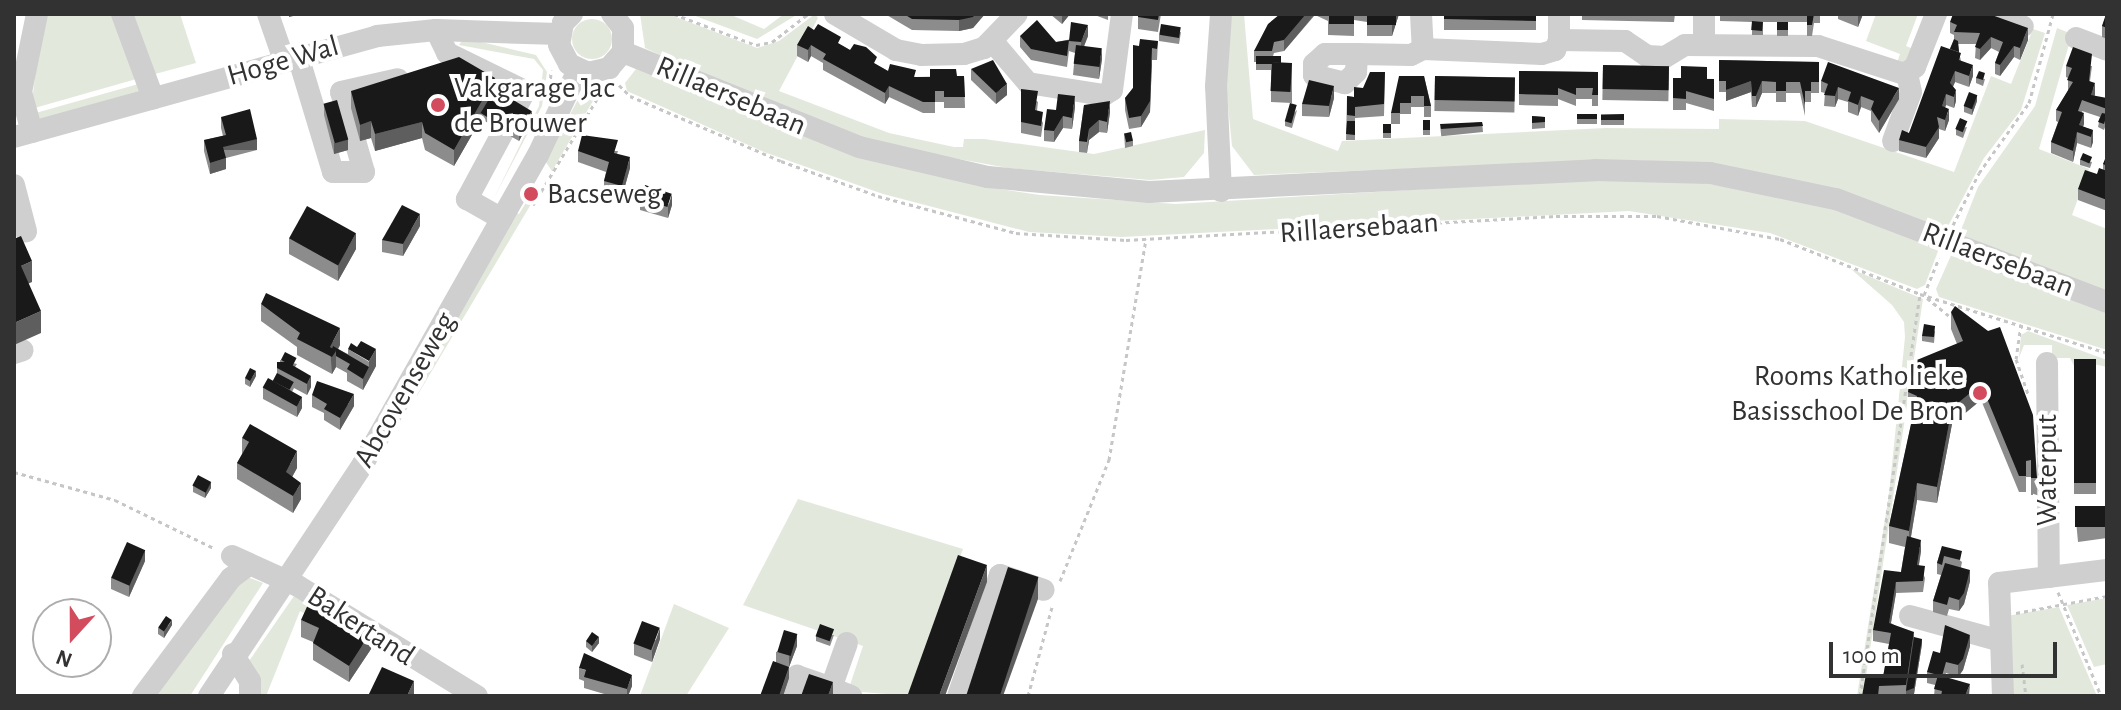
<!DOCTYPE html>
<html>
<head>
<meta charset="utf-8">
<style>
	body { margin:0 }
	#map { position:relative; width:2121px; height:710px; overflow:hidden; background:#fff; font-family:"Alegreya Sans",sans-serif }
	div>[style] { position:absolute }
	.green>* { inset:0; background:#e3e8dd }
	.round { border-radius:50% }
	.path>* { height:3px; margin-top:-1.5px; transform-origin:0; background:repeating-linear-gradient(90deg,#c6c6c6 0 4px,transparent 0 8px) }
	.minor>* { height:22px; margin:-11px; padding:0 11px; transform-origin:11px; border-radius:11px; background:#cfcfcf }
	.wall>* { inset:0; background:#8c8c8c; transform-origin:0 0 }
	.shaded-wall>* { inset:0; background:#5e5e5e; transform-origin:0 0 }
	.building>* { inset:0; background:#191919; transform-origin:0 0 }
	.dots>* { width:22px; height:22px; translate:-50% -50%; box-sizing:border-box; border:4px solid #fff; border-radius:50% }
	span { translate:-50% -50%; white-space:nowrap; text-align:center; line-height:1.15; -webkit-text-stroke:8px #fff; paint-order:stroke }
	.street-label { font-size:30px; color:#323232 }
	.poi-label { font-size:30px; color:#323232 }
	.left { translate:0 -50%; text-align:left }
	.right { translate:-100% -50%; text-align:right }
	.frame { position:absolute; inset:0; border:16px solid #323232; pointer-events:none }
	.north { position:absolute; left:32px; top:598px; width:80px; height:80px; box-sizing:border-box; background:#fff; border:2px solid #adadad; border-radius:50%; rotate:201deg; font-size:22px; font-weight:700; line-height:32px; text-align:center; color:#323232 }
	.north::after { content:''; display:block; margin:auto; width:28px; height:36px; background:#d24c5d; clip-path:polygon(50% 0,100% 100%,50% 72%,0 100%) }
	.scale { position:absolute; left:1829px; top:642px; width:228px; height:36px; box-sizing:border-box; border:4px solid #323232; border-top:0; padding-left:10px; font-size:24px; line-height:28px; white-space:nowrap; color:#323232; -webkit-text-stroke:6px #fff; paint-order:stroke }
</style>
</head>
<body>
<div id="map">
	<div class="green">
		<div style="clip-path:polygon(43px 14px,117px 14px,140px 78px,31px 109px)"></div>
		<div style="clip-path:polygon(133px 14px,180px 14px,196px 63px,155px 74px)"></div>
		<div style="clip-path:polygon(640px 14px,668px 14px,757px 48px,779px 41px,815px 14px,818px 18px,779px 91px,889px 133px,954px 147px,963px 147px,964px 139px,984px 139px,1094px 154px,1205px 130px,1204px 153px,1184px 177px,1150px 180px,1008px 168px,887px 146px,736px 90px,645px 48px)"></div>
		<div style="clip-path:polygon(690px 14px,729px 14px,764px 29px,784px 14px,798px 14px,757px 39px)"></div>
		<div style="clip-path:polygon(1230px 14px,1244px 14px,1253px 119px,1338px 151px,1342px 141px,1606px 128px,1719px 129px,1719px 119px,1805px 121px,1954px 172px,1991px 76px,2011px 84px,2033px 29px,2045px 33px,2021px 110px,1984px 158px,1946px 230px,1823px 186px,1699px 163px,1629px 160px,1254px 175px,1232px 146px,1226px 86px)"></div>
		<div style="clip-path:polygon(1876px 14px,1918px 14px,1906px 46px,1916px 50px,1912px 61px,1896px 66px,1900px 54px,1866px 41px)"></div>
		<div class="round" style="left:572px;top:19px;width:40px;height:40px"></div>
		<div style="clip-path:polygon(2057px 28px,2072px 34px,2039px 149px,2089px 169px,2072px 215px,2107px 229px,2107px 293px,1959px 235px,1978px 187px,2035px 106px)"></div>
		<div style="clip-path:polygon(464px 38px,536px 55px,547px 72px,542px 106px,494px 198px,539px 106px,543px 70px,534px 59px,459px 45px)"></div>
		<div style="clip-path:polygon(636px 69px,987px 187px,1040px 195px,1176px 204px,1591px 179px,1678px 179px,1808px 200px,1940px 246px,1925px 285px,1917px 289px,1770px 233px,1629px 211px,1122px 237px,1029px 232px,883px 194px,764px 152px,627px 91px,625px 83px)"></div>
		<div style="clip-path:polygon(142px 83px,139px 91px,39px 120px,32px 114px)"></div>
		<div style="clip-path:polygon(582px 92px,597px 94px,552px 171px,545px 161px)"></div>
		<div style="clip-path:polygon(530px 196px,534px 199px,417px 396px,412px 392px,515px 212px,519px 214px)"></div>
		<div style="clip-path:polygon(1953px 251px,2107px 311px,2107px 350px,1939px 297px,1936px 289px)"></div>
		<div style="clip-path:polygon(1851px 269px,1923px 299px,1863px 696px,1857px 696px,1889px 494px,1905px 337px,1904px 322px,1892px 305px)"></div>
		<div style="clip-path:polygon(2028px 331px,2107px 360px,2107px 367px,2089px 363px,2076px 370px,2070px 358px,2052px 358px,2052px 345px,2024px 345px,2019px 358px,2021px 335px)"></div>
		<div style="clip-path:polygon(798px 499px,963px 549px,912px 696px,848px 691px,863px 646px,743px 605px)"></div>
		<div style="clip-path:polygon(242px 575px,263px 583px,190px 696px,148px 696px)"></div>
		<div style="clip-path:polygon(294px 596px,374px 640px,374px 650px,300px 611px,266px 696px,254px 696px,249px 661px)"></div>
		<div style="clip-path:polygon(2107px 598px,2107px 664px,2094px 667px,2067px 605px)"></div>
		<div style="clip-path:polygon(674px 604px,729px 628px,686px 696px,640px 696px)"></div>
		<div style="clip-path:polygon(2059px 607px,2097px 696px,2009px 696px,2007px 616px)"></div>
	</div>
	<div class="path">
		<div style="left:674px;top:14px;width:88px;rotate:20.7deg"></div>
		<div style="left:756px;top:45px;width:16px;rotate:-11deg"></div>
		<div style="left:772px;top:42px;width:46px;rotate:-37.9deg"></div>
		<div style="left:619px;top:85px;width:16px;rotate:45deg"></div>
		<div style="left:630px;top:96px;width:164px;rotate:23.3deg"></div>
		<div style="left:781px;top:161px;width:103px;rotate:19.8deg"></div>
		<div style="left:878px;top:196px;width:143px;rotate:15deg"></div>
		<div style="left:1016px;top:233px;width:110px;rotate:3.6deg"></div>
		<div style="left:1126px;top:240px;width:431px;rotate:-3.2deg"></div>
		<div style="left:1556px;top:216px;width:101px"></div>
		<div style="left:1657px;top:216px;width:125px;rotate:10.6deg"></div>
		<div style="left:1780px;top:239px;width:150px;rotate:21.4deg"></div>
		<div style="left:1920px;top:294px;width:196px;rotate:17.5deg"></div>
		<div style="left:550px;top:86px;width:16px;rotate:-86deg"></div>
		<div style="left:533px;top:205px;width:135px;rotate:-58.9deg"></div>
		<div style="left:1953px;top:225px;width:58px;rotate:-63.4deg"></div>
		<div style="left:1979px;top:173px;width:86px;rotate:-54.5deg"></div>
		<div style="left:2029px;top:103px;width:92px;rotate:-74.9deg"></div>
		<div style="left:1924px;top:295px;width:40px;rotate:-68deg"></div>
		<div style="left:1927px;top:298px;width:32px;rotate:39deg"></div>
		<div style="left:2021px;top:324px;width:35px;rotate:98deg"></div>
		<div style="left:2016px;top:359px;width:37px;rotate:71deg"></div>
		<div style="left:14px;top:472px;width:105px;rotate:15.5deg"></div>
		<div style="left:115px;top:500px;width:110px;rotate:25.9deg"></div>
		<div style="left:1060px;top:581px;width:131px;rotate:-68deg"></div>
		<div style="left:1109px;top:460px;width:224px;rotate:-80.5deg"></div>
		<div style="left:2058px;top:592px;width:113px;rotate:67.5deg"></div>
		<div style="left:2016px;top:613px;width:93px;rotate:-10.6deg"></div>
		<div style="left:2022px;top:664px;width:32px;rotate:83deg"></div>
		<div style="left:1028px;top:696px;width:92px;rotate:-74.9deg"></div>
		<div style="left:1860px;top:696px;width:406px;rotate:-81.5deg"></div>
	</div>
	<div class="minor">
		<div style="left:122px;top:14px;width:90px;rotate:69.7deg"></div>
		<div style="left:268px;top:14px;width:49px;rotate:70.8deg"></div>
		<div style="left:572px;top:14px;width:13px;rotate:135deg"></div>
		<div style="left:563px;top:23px;width:22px;rotate:100deg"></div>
		<div style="left:559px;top:45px;width:21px;rotate:62deg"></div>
		<div style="left:569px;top:64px;width:21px;rotate:25deg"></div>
		<div style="left:588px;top:73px;width:22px;rotate:-13deg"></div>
		<div style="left:609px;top:68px;width:21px;rotate:-49deg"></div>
		<div style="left:623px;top:52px;width:24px;rotate:-90deg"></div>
		<div style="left:623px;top:28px;width:18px;rotate:-128deg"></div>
		<div style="left:835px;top:14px;width:71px;rotate:30.5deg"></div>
		<div style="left:896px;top:50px;width:25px;rotate:11deg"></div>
		<div style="left:921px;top:55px;width:43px;rotate:-1.3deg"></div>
		<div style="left:964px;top:54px;width:21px;rotate:-17deg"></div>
		<div style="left:984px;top:48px;width:47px;rotate:-45.9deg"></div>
		<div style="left:1421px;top:14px;width:35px;rotate:87deg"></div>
		<div style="left:1991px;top:14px;width:34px;rotate:21deg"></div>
		<div style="left:436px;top:30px;width:25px;rotate:64deg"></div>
		<div style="left:447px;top:53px;width:87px;rotate:26deg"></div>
		<div style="left:525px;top:91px;width:123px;rotate:118.2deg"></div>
		<div style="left:467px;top:199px;width:40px;rotate:29.7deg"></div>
		<div style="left:2076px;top:38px;width:33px;rotate:21deg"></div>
		<div style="left:1559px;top:40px;width:26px;rotate:-90deg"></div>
		<div style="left:993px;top:42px;width:54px;rotate:49.5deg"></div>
		<div style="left:1028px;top:83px;width:77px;rotate:9deg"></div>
		<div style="left:1104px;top:95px;width:9px;rotate:-32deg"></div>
		<div style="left:1112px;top:90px;width:77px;rotate:-82.5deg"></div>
		<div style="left:1704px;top:45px;width:31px;rotate:-90deg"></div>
		<div style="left:623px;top:52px;width:254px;rotate:21.9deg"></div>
		<div style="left:859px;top:147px;width:132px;rotate:13.1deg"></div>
		<div style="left:988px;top:177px;width:162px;rotate:5.3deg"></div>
		<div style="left:1149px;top:192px;width:447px;rotate:-2.8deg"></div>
		<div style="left:1595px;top:170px;width:115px;rotate:1.5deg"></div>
		<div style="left:1710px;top:173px;width:129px;rotate:11.7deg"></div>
		<div style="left:1836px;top:199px;width:290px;rotate:20.8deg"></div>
		<div style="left:1357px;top:54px;width:18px;rotate:93deg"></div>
		<div style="left:1356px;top:72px;width:16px;rotate:135deg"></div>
		<div style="left:1345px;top:83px;width:32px;rotate:-166deg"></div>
		<div style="left:1314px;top:75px;width:11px;rotate:-90deg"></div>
		<div style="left:1314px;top:64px;width:15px;rotate:-42deg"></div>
		<div style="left:1325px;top:54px;width:32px"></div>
		<div style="left:1357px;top:54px;width:54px;rotate:1.1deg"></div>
		<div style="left:1411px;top:55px;width:13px;rotate:-27deg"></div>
		<div style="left:1423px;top:49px;width:119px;rotate:2.4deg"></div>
		<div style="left:1542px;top:54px;width:14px;rotate:-17deg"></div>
		<div style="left:1555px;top:50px;width:11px;rotate:-68deg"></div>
		<div style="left:1559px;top:40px;width:66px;rotate:0.9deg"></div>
		<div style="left:1625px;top:41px;width:27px;rotate:34deg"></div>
		<div style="left:1647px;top:56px;width:18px;rotate:3deg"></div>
		<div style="left:1665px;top:57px;width:23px;rotate:-31deg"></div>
		<div style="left:1685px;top:45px;width:133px;rotate:0.4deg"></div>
		<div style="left:1818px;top:46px;width:90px;rotate:18deg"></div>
		<div style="left:1904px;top:74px;width:13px;rotate:-32deg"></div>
		<div style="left:1915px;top:67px;width:57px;rotate:-68.4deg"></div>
		<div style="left:298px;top:56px;width:121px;rotate:73.2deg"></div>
		<div style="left:333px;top:172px;width:31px"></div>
		<div style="left:364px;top:172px;width:83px;rotate:-106deg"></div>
		<div style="left:341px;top:92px;width:58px;rotate:-12.8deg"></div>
		<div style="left:32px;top:132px;width:41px;rotate:-105.4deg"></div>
		<div style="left:21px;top:92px;width:80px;rotate:-78.4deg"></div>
		<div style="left:14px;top:137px;width:377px;rotate:-15.5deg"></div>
		<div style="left:377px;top:36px;width:59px;rotate:-5.8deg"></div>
		<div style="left:436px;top:30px;width:123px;rotate:1.9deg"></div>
		<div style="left:1893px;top:141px;width:52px;rotate:-69.8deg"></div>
		<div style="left:1911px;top:92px;width:19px;rotate:-102deg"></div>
		<div style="left:14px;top:185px;width:48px;rotate:75.4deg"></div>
		<div style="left:1221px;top:191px;width:105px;rotate:-92.7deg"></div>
		<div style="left:1216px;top:86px;width:72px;rotate:-86deg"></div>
		<div style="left:14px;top:353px;width:9px;rotate:-18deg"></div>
		<div style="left:2047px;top:363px;width:214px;rotate:89.5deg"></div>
		<div style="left:232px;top:556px;width:72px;rotate:24.4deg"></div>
		<div style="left:298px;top:586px;width:210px;rotate:31.6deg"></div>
		<div style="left:1910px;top:616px;width:94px;rotate:15.4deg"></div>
		<div style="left:847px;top:643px;width:48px;rotate:109.6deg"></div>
		<div style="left:831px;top:688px;width:22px;rotate:22deg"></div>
		<div style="left:233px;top:654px;width:32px;rotate:58deg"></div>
		<div style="left:250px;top:681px;width:15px;rotate:90deg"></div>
		<div style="left:143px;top:696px;width:147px;rotate:-53.3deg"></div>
		<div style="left:231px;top:578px;width:21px;rotate:-37deg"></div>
		<div style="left:209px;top:696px;width:278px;rotate:-56.4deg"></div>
		<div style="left:363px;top:464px;width:355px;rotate:-60.5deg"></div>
		<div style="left:538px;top:155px;width:94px;rotate:-64.8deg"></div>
		<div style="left:789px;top:696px;width:22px;rotate:-68deg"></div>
		<div style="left:797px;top:676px;width:36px;rotate:19deg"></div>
		<div style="left:958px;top:696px;width:128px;rotate:-70.9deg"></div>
		<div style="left:1000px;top:575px;width:46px;rotate:18.8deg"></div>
		<div style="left:2003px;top:696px;width:113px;rotate:-92deg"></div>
		<div style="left:1999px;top:583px;width:109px;rotate:-6.9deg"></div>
	</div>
	<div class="wall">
		<div style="clip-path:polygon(885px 14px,985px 14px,973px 28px,959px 31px,912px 30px)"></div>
		<div style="clip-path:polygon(1050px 14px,1077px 14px,1076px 16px,1070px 14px,1062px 24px)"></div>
		<div style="clip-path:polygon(1092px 14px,1108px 14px,1108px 20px)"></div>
		<div style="clip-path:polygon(1138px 14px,1161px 14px,1158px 32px,1138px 29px)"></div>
		<div style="clip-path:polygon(1280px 14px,1399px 14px,1392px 36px,1367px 36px,1367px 22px,1354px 20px,1354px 36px,1328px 35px,1328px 21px,1315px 15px,1284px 51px,1274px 53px,1273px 56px,1281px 63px,1292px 63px,1292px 103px,1271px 102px,1271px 70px,1256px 70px,1256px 62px,1254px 62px,1254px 51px)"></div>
		<div style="left:1444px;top:14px;width:92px;height:16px"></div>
		<div style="clip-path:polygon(1582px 14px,1675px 14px,1674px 22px,1582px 20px)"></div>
		<div style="clip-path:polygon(1720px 14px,1820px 14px,1820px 23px,1814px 23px,1812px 36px,1807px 36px,1807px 22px,1755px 22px,1763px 22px,1763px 35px,1752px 35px,1752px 22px,1720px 21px)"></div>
		<div style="clip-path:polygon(1838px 14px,1863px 14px,1858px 27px,1838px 19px)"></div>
		<div style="clip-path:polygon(2107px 14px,2107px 39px,2102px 37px,2102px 26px)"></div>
		<div style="left:1777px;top:22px;width:11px;height:14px"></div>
		<div style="clip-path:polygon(1950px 22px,2028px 40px,2020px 60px,2014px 57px,2000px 76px,1995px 74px,1995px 63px,1999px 52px,1991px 48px,1980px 60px,1975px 58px,1976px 44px,1958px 44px,1959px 52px,1961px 61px,1973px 76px,1969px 87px,1955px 82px,1953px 86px,1956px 101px,1954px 108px,1946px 105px,1945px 107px,1949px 120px,1945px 131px,1939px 129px,1939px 138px,1926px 158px,1899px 151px,1899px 140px,1909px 133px,1954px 40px,1954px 35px,1950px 33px)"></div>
		<div style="clip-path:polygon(1181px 32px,1179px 44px,1159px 41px,1159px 35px)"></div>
		<div style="clip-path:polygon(1020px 36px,1056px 42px,1088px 36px,1084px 46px,1102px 59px,1099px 79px,1073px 75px,1075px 53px,1069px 51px,1067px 67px,1031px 60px,1020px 47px)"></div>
		<div style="clip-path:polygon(1158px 41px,1157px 60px,1152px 60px,1150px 112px,1141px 127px,1129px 129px,1125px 110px,1125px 98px,1133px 88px,1139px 46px)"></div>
		<div style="clip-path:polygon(797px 45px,841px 45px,888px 71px,916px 77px,964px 76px,965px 108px,944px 108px,944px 102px,935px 102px,935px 113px,923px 113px,889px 97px,885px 104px,823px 70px,823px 63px,811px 56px,808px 62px,797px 56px)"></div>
		<div style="clip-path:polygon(1719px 60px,1819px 62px,1819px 93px,1811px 93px,1811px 102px,1805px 102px,1805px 116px,1800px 93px,1786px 93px,1786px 102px,1776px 102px,1776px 93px,1762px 93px,1756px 107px,1752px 107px,1751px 92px,1726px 101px,1726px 92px,1719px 92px)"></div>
		<div style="left:1603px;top:65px;width:66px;height:35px;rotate:1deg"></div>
		<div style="clip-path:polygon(2066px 66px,2092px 66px,2090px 81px,2095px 94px,2095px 96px,2107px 109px,2107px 122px,2104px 130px,2098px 127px,2100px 117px,2082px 111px,2084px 124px,2083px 127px,2093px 130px,2093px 142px,2091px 148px,2077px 143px,2073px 162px,2051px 153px,2051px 142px,2058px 122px,2056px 121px,2056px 110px,2068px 91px,2068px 78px,2066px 77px)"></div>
		<div style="clip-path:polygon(971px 69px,1007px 95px,996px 104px,971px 80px)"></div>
		<div style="clip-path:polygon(1519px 71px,1598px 72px,1598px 106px,1592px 106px,1592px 99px,1576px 99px,1576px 106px,1558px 99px,1558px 106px,1519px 105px)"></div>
		<div style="clip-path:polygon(1385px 72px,1384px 116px,1355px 118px,1355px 140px,1346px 140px,1347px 96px,1354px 97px,1363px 88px)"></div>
		<div style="clip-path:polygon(1424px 76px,1431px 106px,1431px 117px,1424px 117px,1424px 107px,1411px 107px,1411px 114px,1400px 114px,1400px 124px,1391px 124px,1391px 113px)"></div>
		<div style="left:1435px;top:76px;width:80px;height:35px;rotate:1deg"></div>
		<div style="clip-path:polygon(1673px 78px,1714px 79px,1714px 111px,1686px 103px,1686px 110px,1673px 110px)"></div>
		<div style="clip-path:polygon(1976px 78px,1985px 79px,1983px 86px,1976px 83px)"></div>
		<div style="clip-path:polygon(1821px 81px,1899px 99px,1879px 133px,1871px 121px,1871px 111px,1861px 107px,1858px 116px,1848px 112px,1848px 102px,1838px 99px,1835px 107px,1824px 106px,1825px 93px,1821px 92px)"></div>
		<div style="clip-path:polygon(495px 89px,532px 117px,519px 141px,481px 119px,454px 166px,425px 150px,422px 138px,375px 151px,371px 138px,360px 141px,351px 108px,351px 91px)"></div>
		<div style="clip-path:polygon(1021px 89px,1038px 102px,1037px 111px,1043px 123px,1041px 137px,1021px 133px)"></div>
		<div style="clip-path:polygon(1334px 98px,1329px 117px,1302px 116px,1302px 104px)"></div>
		<div style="clip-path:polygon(1977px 101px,1972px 115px,1964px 112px,1964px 106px)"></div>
		<div style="clip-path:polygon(324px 104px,348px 150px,334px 154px,324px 115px)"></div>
		<div style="clip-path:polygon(1084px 105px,1110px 112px,1107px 133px,1099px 132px,1089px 140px,1087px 153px,1079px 152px,1079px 141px)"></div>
		<div style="clip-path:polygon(1075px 107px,1072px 129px,1063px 128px,1054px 142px,1044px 141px,1044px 130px,1056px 110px)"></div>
		<div style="clip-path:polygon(1297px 110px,1292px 128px,1285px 126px,1285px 121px)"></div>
		<div style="left:1577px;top:114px;width:20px;height:10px"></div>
		<div style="left:1624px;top:114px;width:11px;height:23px;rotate:90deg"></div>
		<div style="clip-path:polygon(1532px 116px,1545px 117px,1545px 128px,1532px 129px)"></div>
		<div style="clip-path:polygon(221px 117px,257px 150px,226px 158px,226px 169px,210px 174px,204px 151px,204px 140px,223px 136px,221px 128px)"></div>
		<div style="left:1430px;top:120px;width:15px;height:7px;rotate:90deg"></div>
		<div style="left:1482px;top:122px;width:10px;height:42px;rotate:84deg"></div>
		<div style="left:1383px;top:124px;width:8px;height:14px"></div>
		<div style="clip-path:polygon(1967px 127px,1963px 138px,1956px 135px,1956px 129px)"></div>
		<div style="clip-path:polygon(1124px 133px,1133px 141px,1133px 146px,1125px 148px)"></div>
		<div style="clip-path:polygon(578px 151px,618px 151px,617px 154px,630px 168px,622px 197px,604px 192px,604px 181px,606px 172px,578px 162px)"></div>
		<div style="clip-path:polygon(2080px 159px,2092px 162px,2090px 168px,2080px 165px)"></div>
		<div style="clip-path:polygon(2107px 159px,2107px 211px,2078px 200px,2078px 189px,2103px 169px,2103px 164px)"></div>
		<div style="clip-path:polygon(640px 198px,672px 205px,668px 218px,640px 210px)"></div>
		<div style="clip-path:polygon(420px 226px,403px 256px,382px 252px,382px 240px)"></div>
		<div style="clip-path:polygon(289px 238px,356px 249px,338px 281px,289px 254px)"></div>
		<div style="clip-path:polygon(261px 304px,340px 345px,338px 349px,348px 354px,348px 349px,376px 366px,363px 390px,347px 381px,347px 373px,336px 367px,332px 374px,297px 355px,297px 347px,261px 321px)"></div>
		<div style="clip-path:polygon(1951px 312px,1988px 331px,2037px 478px,2037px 495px,2031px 495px,2031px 477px,2026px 477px,2026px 492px,2019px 492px,1981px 400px,1952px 424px,1937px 503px,1917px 500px,1911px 537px,1921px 551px,1919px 565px,1925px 578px,1923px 592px,1896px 593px,1891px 623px,1914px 637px,1922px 644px,1914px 694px,1907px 696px,1862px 696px,1883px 677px,1889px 644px,1873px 641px,1873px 630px,1901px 572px,1905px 547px,1889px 543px,1889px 526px,1914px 411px,1908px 409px,1908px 392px,1957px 344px,1951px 329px)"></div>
		<div style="clip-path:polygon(1935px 331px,1934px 343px,1922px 341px,1922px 336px)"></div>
		<div style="left:2074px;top:359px;width:22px;height:135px"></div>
		<div style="clip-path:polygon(280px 360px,297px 364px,295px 367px,311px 387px,307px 395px,294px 388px,292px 392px,302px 408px,297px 417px,263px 399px,263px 388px,273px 381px,277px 373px,277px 362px,280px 362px)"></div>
		<div style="clip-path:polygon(256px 376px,250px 387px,245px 384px,245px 378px)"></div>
		<div style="clip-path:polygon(312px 395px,354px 406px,340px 430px,324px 420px,324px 413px,312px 407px)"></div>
		<div style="clip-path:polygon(242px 438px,297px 468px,292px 477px,301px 499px,293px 513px,237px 479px,237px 463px,242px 454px)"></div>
		<div style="clip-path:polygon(193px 486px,211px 488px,205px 498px,193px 492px)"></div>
		<div style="clip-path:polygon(2107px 506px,2107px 538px,2078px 542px,2075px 510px)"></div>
		<div style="clip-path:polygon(1942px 546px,1962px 562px,1961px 567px,1970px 581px,1964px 604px,1959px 611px,1949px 609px,1947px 616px,1933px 612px,1933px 601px,1941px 575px,1937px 574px,1937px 563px)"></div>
		<div style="clip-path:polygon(145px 561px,129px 597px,111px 589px,111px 578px)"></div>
		<div style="clip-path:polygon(301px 620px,371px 649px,349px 682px,313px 660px,313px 642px,301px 637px)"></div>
		<div style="clip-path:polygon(172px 625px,164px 638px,158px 634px,158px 628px)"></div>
		<div style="clip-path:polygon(834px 635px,830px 646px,816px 641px,816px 636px)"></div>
		<div style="clip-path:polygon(660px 639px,652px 662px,634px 655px,634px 644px)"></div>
		<div style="clip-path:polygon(586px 641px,599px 643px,592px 652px,586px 647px)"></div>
		<div style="clip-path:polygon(797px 646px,789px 667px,789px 678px,783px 696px,760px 696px,776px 662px,776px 652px)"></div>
		<div style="clip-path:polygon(1970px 646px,1963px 670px,1958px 677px,1946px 673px,1945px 677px,1970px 695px,1969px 696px,1934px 696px,1935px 685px,1927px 683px,1927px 672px,1940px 653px)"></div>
		<div style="clip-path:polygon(579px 668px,632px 686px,628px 696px,611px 696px,584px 688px,584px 681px,579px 679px)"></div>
	</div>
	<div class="shaded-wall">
		<div style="clip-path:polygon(289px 14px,302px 14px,289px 17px)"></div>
		<div style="clip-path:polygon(975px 14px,985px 14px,973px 28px,959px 31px,959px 20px)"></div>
		<div style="clip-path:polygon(1062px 14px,1070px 14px,1062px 24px)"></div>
		<div style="clip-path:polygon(1306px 14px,1315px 14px,1284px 51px,1284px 40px)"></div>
		<div style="clip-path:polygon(1396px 14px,1399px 14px,1392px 36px,1392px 25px)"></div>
		<div style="clip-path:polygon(1859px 14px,1863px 14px,1858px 27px,1858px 16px)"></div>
		<div style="clip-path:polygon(1088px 25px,1088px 36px,1081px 54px,1081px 42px)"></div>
		<div style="clip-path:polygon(2028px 28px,2028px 40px,2020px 60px,2020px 48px)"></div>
		<div style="clip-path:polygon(1991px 37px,1991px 48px,1980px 60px,1980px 49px)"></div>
		<div style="clip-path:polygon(811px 45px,811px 56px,808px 62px,808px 50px)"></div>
		<div style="clip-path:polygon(2014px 46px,2014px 57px,2000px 76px,2000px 65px)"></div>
		<div style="clip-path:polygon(1102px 48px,1102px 59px,1099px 79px,1099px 68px)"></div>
		<div style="clip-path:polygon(1152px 60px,1150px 112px,1141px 127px,1141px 116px)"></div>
		<div style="clip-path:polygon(1973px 65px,1973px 76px,1969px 87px,1969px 76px)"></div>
		<div style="clip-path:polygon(1955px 71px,1955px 82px,1950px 94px,1950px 83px)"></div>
		<div style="clip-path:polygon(495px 78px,495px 95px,481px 113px,481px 119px,454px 166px,454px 150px)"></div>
		<div style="clip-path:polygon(1751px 81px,1751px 92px,1726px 101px,1726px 90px)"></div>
		<div style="clip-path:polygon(1762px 81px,1762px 93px,1756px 107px,1756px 96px)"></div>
		<div style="clip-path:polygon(2095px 83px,2095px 94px,2092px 103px,2091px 95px)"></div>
		<div style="clip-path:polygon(1007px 84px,1007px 95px,996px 104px,996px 93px)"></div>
		<div style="clip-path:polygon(889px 86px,889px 97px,885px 104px,885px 93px)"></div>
		<div style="clip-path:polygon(1334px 86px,1334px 98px,1329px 117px,1329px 106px)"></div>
		<div style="clip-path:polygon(1838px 87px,1838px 99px,1835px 107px,1835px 96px)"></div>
		<div style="clip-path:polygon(1899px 88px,1899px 99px,1879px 133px,1879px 121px)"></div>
		<div style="clip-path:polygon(1956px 90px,1956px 101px,1954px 108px,1954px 97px)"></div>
		<div style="clip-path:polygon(1946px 94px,1946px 105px,1942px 117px,1942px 106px)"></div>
		<div style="clip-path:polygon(1977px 95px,1977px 101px,1972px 115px,1972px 109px)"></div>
		<div style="clip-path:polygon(1075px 96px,1075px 107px,1072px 129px,1072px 118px)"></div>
		<div style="clip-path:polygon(1861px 96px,1861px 107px,1858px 116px,1858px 105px)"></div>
		<div style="clip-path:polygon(1110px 101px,1110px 112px,1107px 133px,1107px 122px)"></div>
		<div style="clip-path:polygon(1949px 109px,1949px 120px,1945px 131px,1945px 120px)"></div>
		<div style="clip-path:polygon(532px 111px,532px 117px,519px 141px,519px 136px)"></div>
		<div style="clip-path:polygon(2084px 113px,2084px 124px,2080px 133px,2079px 125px)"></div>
		<div style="clip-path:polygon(1063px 116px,1063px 128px,1054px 142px,1054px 131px)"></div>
		<div style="clip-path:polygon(1099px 120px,1099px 132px,1089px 140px,1087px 153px,1089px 129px)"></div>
		<div style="clip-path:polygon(371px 121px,371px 138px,360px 141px,360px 125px)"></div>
		<div style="clip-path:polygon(422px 122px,422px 138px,375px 151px,375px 134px)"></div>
		<div style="clip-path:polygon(1939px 127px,1939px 138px,1926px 158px,1926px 147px)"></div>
		<div style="clip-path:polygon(2093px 130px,2093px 142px,2091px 148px,2091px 137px)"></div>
		<div style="clip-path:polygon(2077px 132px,2077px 143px,2073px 162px,2073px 151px)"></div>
		<div style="left:257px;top:139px;width:11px;height:35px;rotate:90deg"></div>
		<div style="clip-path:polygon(348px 139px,348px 150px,334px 154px,334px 143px)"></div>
		<div style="clip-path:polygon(630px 157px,630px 168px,622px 197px,622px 186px)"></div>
		<div style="clip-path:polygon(226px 158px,226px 169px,210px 174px,210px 163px)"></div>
		<div style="clip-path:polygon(672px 194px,672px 205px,668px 218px,668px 207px)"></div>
		<div style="clip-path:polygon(420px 214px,420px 226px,403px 256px,403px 244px)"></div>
		<div style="clip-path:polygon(356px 233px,356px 249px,338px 281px,338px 265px)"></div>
		<div style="clip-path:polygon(32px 261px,32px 282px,21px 287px,21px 266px)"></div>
		<div style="clip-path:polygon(41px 311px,41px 333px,14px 345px,14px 323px)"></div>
		<div style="clip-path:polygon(340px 328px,340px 345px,336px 353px,336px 367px,332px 374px,330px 347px)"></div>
		<div style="clip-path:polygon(376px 349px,376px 366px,363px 390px,363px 379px,369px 367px,369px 361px)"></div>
		<div style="clip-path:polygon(256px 371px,256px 376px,250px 387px,250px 381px)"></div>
		<div style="clip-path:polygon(311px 376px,311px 387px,307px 395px,307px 384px)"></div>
		<div style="clip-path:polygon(1981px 384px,1981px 400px,1952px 424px,1937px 503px,1937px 487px,1952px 408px)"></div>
		<div style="clip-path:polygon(354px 394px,354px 406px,340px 430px,340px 418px)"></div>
		<div style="clip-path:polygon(302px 397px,302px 408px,297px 417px,297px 406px)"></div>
		<div style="clip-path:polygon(297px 451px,297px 468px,286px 488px,286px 472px)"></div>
		<div style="clip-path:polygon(211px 482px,211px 488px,205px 498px,205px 492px)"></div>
		<div style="clip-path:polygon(301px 483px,301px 499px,293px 513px,293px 496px)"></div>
		<div style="clip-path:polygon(1917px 483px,1917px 500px,1909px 548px,1909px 531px)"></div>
		<div style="clip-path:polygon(1921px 540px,1921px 551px,1917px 576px,1917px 565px)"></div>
		<div style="clip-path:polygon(145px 550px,145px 561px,129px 597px,129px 585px)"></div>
		<div style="clip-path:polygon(987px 565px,987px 582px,945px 696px,939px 696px)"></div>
		<div style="clip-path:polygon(1970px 570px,1970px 581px,1964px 604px,1959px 611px,1959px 600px)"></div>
		<div style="clip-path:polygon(1038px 577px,1038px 599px,1003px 696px,995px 696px)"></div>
		<div style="clip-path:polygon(1896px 582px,1896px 593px,1889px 634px,1889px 623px)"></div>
		<div style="clip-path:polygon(100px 613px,100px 618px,96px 623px,96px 617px)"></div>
		<div style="clip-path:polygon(172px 620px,172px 625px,164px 638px,164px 632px)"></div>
		<div style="clip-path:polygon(660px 628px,660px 639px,652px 662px,652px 651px)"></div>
		<div style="clip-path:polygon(371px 632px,371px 649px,349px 682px,349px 666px)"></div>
		<div style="clip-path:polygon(1914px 632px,1914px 643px,1922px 639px,1922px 644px,1914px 694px,1906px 696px,1906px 685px)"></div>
		<div style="clip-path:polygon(797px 634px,797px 646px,789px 667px,789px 678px,783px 696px,779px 696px,789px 668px,789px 657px)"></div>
		<div style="clip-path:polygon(1970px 635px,1970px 646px,1963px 670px,1958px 677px,1958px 665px)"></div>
		<div style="clip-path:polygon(599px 637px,599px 643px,592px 652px,592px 646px)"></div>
		<div style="clip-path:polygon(632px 675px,632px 686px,628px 696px,627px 696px,627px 689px)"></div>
		<div style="clip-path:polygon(414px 681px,414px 696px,407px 696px)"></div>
		<div style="clip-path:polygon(833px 682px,833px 696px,828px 696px)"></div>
		<div style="clip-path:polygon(1970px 684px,1969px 696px,1965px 696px)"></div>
	</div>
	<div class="building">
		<div style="clip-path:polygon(904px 14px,975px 14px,973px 17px,959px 20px,912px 19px)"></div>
		<div style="clip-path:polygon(1138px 14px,1159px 14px,1158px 20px,1138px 17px)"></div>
		<div style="clip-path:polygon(1280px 14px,1306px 14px,1284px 40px,1274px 42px,1272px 51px,1254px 51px,1268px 24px)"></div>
		<div style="left:1329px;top:14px;width:25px;height:10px"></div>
		<div style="left:1367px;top:14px;width:29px;height:11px"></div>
		<div style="clip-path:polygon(1444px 14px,1536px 14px,1536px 21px,1444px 19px)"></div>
		<div style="clip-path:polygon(1807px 14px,1814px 14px,1812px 25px,1807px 25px)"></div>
		<div style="clip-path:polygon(1953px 14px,1989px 14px,2028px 28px,2020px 48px,2014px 46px,2000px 65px,1995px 63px,2003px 42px,1991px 37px,1980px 49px,1975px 47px,1980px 33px,1954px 32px,1957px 25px,1950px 22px)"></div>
		<div style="clip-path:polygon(2106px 14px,2107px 14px,2107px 28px,2102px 26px)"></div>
		<div style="clip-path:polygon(1037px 20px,1056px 42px,1069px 40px,1067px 56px,1031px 49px,1020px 36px)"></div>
		<div style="left:1752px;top:21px;width:11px;height:9px;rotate:5deg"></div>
		<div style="clip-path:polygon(1071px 22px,1088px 25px,1081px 42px,1069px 41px)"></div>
		<div style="left:1777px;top:22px;width:11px;height:8px"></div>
		<div style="clip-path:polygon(818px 24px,841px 37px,838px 43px,850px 50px,854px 44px,866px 47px,877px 57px,874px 63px,888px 71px,890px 64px,916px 70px,914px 77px,930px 77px,930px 69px,956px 69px,957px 76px,964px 76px,965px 97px,944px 97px,944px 91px,935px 91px,935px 102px,923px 102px,889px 86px,885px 93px,823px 59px,826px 54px,811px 45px,808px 50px,797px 45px,808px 26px,814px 30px)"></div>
		<div style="left:1161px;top:24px;width:20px;height:11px;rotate:9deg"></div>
		<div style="clip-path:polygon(1140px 39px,1158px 41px,1157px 49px,1152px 48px,1150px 101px,1141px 116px,1129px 118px,1125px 98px,1133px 88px,1133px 45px,1139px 46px)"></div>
		<div style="clip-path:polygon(1954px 39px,1958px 41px,1959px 52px,1950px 49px)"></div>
		<div style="left:1076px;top:45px;width:26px;height:19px;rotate:7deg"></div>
		<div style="clip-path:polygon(1941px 46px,1961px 53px,1959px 60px,1973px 65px,1969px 76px,1955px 71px,1950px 83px,1956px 90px,1954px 97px,1946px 94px,1942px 106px,1949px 109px,1947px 114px,1945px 120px,1937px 117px,1939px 127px,1926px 147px,1899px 140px,1902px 130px,1909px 133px)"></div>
		<div style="clip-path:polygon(2073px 47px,2092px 54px,2089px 81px,2095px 83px,2091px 95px,2107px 98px,2107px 109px,2082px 100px,2078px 111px,2084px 113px,2079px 125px,2093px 130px,2091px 137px,2077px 132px,2073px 151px,2051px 142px,2062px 112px,2056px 110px,2073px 82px,2067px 80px,2072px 68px,2066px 66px)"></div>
		<div style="clip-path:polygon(1256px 56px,1281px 56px,1281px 63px,1272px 62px,1272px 64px,1256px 64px)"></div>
		<div style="clip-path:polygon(459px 57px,495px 78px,454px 150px,425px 133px,422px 122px,375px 134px,371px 121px,360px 125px,351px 91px)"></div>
		<div style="clip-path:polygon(993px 60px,1007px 84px,996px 93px,971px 69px)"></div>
		<div style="clip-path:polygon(1719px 60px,1819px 62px,1819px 82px,1811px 82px,1811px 91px,1805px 91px,1805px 105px,1800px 82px,1786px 82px,1786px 91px,1776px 91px,1776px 82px,1762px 81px,1756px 96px,1752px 96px,1751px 81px,1726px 90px,1726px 81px,1719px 81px)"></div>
		<div style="left:1272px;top:62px;width:20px;height:29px;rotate:3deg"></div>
		<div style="clip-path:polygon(1828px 62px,1899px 88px,1879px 121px,1871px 109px,1874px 101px,1861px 96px,1858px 105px,1848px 101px,1851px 92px,1838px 87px,1835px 96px,1824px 95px,1828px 84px,1821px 81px)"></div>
		<div style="left:1603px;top:65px;width:66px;height:24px;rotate:1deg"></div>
		<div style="clip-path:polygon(1681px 66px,1707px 67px,1707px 79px,1714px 79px,1714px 99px,1686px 91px,1686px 99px,1673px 98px,1673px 78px,1681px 78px)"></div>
		<div style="clip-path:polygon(1519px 71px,1598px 72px,1598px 95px,1592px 95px,1593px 88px,1576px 88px,1576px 95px,1558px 88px,1558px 95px,1519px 94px)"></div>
		<div style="clip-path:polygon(1979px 71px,1985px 73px,1983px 80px,1976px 78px)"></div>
		<div style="clip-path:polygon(1370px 72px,1385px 72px,1384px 104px,1355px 107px,1355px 116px,1347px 115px,1347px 96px,1354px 97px,1354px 87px,1363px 88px)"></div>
		<div style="clip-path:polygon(1399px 76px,1424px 76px,1431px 106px,1424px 106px,1424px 96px,1411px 96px,1411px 103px,1400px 103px,1400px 113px,1391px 113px)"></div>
		<div style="left:1435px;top:76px;width:80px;height:24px;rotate:1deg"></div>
		<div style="clip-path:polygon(1309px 80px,1334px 86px,1329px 106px,1302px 104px)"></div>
		<div style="left:495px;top:89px;width:43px;height:28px;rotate:31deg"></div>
		<div style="clip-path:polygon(1021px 89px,1038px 91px,1035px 110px,1043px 112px,1041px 126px,1021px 122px)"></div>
		<div style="left:1969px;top:92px;width:9px;height:15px;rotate:21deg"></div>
		<div style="clip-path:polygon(1058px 94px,1075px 96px,1072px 118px,1063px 116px,1054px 131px,1044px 130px,1047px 109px,1056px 110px)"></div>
		<div style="left:337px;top:100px;width:41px;height:14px;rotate:74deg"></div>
		<div style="clip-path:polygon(1110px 101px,1107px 122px,1099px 120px,1089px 129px,1087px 142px,1079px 141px,1084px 105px)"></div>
		<div style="left:1290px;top:103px;width:7px;height:19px;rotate:16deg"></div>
		<div style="clip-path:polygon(250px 109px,257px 139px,223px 147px,226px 158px,210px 163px,204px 140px,226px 135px,221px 117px)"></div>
		<div style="clip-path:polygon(2102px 113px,2107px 114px,2104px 124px,2098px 122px)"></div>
		<div style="left:1577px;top:114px;width:20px;height:5px"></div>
		<div style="clip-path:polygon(1624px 114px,1624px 120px,1601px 120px,1601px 115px)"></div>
		<div style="clip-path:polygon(1532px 116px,1545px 117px,1545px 122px,1532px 123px)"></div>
		<div style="left:1960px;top:118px;width:8px;height:12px;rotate:23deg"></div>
		<div style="left:1430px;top:120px;width:10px;height:7px;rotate:90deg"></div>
		<div style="clip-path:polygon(1347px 121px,1355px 121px,1355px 135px,1346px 134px)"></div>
		<div style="clip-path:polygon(1482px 122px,1483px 126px,1441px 129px,1440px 124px)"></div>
		<div style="left:1383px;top:124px;width:8px;height:9px"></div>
		<div style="left:1131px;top:132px;width:9px;height:7px;rotate:77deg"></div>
		<div style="clip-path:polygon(582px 135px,618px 140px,614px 153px,630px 157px,622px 186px,604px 181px,609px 162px,578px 151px)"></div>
		<div style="left:2083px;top:153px;width:10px;height:7px;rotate:24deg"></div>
		<div style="clip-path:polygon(2105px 159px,2107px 159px,2107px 166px,2103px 164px)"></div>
		<div style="clip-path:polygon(2099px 168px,2107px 171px,2107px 200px,2078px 189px,2085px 170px,2097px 174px)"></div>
		<div style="left:645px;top:185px;width:28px;height:14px;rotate:18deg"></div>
		<div style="clip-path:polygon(402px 205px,420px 214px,403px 244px,382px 240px)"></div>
		<div style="left:307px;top:206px;width:56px;height:37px;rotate:29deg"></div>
		<div style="clip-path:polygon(21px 236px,32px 261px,21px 266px,41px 311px,14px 323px,14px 239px)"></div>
		<div style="clip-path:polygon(266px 293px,340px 328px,330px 347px,336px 351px,332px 357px,297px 339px,300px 333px,261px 304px)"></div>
		<div style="clip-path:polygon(1955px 306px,1988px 331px,2000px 327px,2033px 415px,2037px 478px,2031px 478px,2031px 460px,2026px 461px,2026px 476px,2019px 476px,1981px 384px,1952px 408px,1937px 487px,1917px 483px,1909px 531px,1889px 526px,1917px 396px,1908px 392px,1912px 362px,1963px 341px,1951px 312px)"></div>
		<div style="clip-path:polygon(1924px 324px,1935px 326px,1934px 337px,1922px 336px)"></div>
		<div style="clip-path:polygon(361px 341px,376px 349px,369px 361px,348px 349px,351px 343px,357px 347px)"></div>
		<div style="clip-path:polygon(333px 346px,369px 367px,363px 379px,347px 369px,350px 364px,336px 356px,336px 351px,332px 349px)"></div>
		<div style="left:285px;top:352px;width:13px;height:9px;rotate:27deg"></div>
		<div style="left:2074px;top:359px;width:22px;height:124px"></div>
		<div style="clip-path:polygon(277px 362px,287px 362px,311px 376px,307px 384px,277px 368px)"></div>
		<div style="clip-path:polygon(250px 368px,256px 371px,250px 381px,245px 378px)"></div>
		<div style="left:277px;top:373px;width:19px;height:9px;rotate:28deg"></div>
		<div style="left:268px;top:378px;width:39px;height:11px;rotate:29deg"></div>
		<div style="clip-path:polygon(317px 381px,354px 394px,340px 418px,324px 409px,327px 404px,312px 395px)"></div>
		<div style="clip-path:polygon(250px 424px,297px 451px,286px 472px,301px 483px,293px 496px,237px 463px,249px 442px,242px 438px)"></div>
		<div style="left:198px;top:475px;width:15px;height:12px;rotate:28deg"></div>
		<div style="left:2107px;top:506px;width:21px;height:32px;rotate:90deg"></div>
		<div style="clip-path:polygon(1907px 536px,1921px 540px,1917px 565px,1925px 566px,1923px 581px,1896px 582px,1889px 623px,1914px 632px,1906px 685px,1879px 686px,1878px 696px,1862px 696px,1866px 674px,1883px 677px,1891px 633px,1873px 630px,1884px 570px,1901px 572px)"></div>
		<div style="left:127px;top:542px;width:20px;height:39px;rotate:24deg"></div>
		<div style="clip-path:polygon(1942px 546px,1962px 551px,1960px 560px,1944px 556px,1942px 565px,1937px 563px)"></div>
		<div style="clip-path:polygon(958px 555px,987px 565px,939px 696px,912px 696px,908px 694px)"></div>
		<div style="clip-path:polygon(1945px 563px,1970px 570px,1964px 593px,1959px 600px,1949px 597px,1947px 605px,1933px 601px)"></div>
		<div style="left:1008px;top:567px;width:32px;height:137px;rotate:18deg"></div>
		<div style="clip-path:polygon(310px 600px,329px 606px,371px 632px,349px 666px,313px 643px,319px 628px,301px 620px)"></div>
		<div style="clip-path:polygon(91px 603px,100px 613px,96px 617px,96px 614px,90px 614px,85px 609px)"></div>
		<div style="left:166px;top:616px;width:7px;height:14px;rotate:34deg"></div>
		<div style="left:642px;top:621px;width:19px;height:24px;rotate:21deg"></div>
		<div style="left:820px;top:624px;width:15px;height:13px;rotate:20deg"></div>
		<div style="clip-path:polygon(1945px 625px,1970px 635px,1963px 659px,1958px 665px,1946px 662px,1942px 676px,1970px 684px,1965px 696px,1941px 696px,1942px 691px,1934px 689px,1938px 675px,1927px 672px,1933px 651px,1940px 653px)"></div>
		<div style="left:784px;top:630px;width:14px;height:23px;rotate:17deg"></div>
		<div style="clip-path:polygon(592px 632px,599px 637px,592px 646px,586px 641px)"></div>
		<div style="clip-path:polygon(1914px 637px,1922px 639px,1914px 688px,1906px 691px)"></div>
		<div style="clip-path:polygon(584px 653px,632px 675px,627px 689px,584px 677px,586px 670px,579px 668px)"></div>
		<div style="clip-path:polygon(773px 661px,789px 667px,779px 696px,760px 696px)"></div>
		<div style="clip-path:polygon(382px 667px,414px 681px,407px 696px,368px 696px)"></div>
		<div style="clip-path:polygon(809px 674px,833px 682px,828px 696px,801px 696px)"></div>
	</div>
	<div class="dots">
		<div style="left:438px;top:105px;background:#d24c5d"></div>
		<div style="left:531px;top:194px;background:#d24c5d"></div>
		<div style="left:1980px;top:393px;background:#d24c5d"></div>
	</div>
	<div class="street-label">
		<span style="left:283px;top:61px;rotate:-16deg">Hoge Wal</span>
		<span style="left:731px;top:96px;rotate:23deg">Rillaersebaan</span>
		<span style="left:1359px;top:228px;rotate:-4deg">Rillaersebaan</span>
		<span style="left:1998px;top:260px;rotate:21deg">Rillaersebaan</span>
		<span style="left:405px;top:390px;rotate:-60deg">Abcovenseweg</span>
		<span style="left:2047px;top:470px;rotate:-90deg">Waterput</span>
		<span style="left:361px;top:626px;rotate:33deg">Bakertand</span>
	</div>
	<div class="poi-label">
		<span class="left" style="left:454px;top:105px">Vakgarage Jac<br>de Brouwer</span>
		<span class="left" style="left:547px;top:194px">Bacseweg</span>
		<span class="right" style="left:1964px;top:393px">Rooms Katholieke<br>Basisschool De Bron</span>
	</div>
	<div class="frame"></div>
	<div class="north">N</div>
	<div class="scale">100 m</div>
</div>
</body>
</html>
